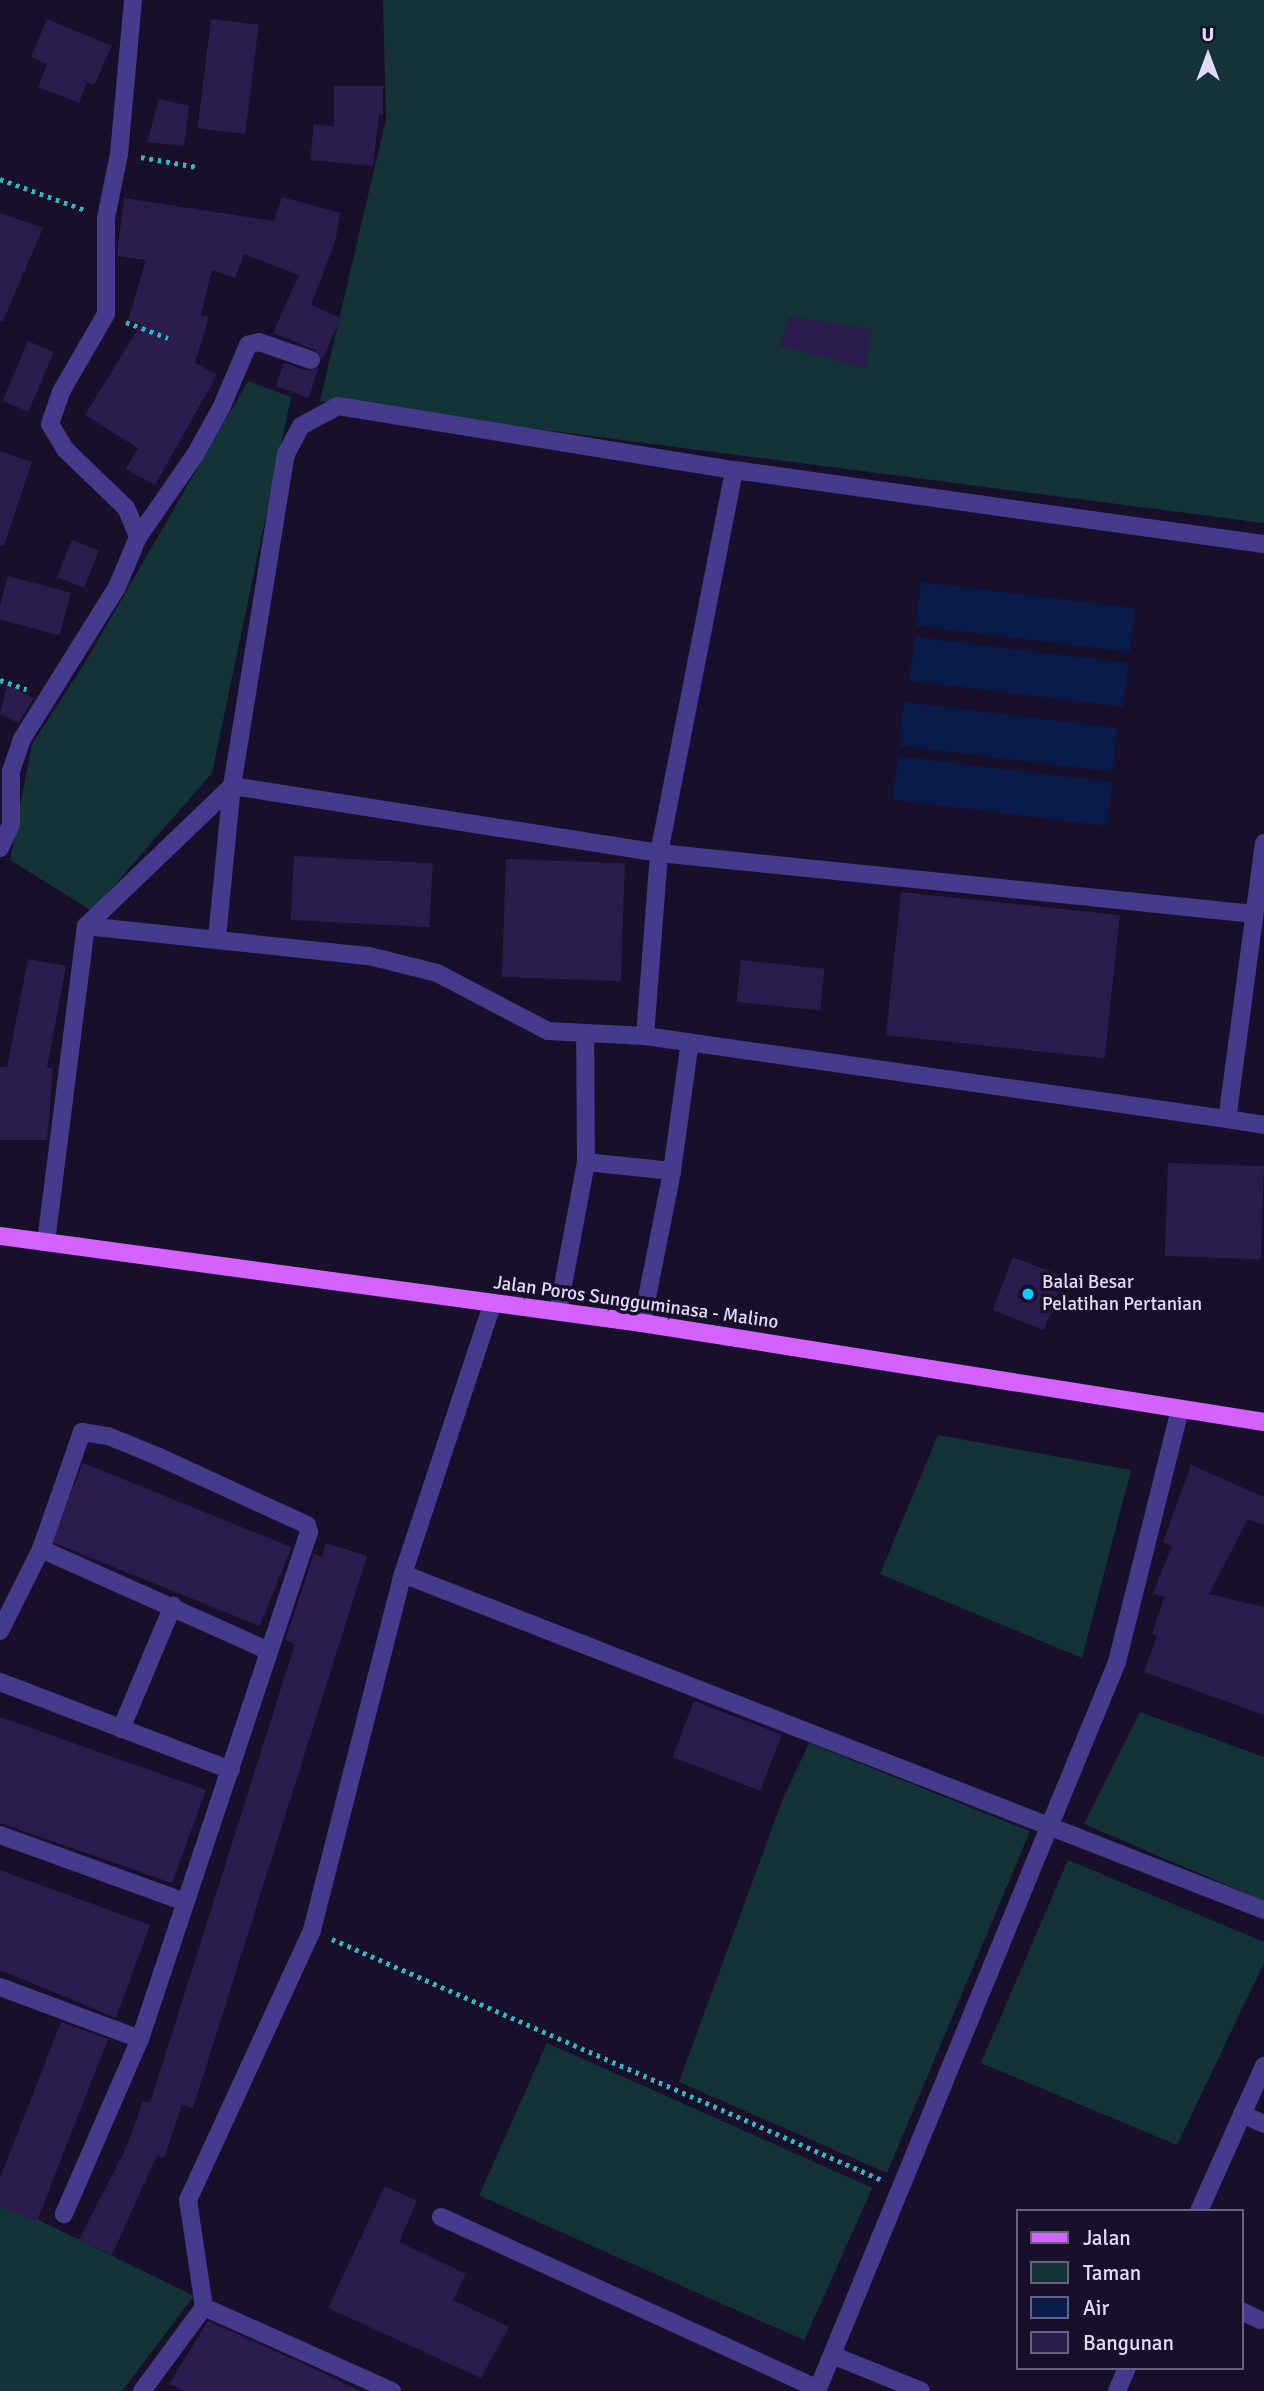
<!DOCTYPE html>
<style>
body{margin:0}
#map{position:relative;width:1264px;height:2391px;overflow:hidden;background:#18102b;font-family:Signika,sans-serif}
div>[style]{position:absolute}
.green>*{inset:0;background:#133336;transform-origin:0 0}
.water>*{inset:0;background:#091b4b;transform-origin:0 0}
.building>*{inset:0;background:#2a1c4d;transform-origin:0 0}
.path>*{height:4.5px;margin-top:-2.25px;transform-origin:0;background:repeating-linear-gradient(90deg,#2dbbc0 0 3.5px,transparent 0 8.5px)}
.minor>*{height:18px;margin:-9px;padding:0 9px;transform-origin:9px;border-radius:9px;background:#453a8b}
.major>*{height:18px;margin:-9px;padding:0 9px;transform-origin:9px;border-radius:9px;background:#d362ff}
.dots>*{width:19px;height:19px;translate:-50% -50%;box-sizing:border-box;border:4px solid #18102b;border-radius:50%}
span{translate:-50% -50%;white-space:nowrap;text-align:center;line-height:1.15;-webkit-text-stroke:7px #18102b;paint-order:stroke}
.poi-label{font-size:19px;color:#e2dbff}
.left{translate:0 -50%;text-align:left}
.street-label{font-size:19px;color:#e2dbff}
.legend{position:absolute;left:1016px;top:2209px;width:228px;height:161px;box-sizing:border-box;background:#18102b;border:2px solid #696180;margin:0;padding:9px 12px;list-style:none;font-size:21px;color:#e2dbff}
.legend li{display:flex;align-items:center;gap:14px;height:35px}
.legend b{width:35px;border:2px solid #696180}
.north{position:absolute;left:1173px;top:21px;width:70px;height:70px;-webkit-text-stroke:5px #18102b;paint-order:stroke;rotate:0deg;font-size:19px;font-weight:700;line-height:28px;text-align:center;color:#e2dbff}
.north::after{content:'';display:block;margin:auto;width:24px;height:32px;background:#e2dbff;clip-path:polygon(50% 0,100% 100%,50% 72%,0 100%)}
</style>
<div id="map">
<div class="green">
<div style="clip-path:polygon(383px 0,1264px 0,1264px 523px,320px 401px,386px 119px)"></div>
<div style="clip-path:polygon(248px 381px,291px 397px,212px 773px,92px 911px,10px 860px,32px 744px,83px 666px)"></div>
<div style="clip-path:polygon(938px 1435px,1131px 1470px,1082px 1658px,880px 1574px)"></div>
<div style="clip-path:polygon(1140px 1712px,1264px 1757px,1264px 1901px,1084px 1824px)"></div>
<div style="clip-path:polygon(809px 1743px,1030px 1831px,887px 2173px,679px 2082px,782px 1801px)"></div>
<div style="clip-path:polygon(1068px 1860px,1264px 1942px,1264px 1963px,1177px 2145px,981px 2063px)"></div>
<div style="left:547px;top:2043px;width:356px;height:167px;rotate:24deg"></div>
<div style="clip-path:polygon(0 2201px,194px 2296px,122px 2391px,0 2391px)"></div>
</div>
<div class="water">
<div style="left:921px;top:582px;width:216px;height:44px;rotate:7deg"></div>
<div style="left:915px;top:637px;width:215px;height:44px;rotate:7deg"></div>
<div style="left:904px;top:702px;width:215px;height:44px;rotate:7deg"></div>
<div style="left:898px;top:756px;width:216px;height:44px;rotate:7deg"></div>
</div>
<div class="building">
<div style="clip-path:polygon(47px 19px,112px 46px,94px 85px,87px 82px,79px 103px,38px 87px,47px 64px,31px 57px)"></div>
<div style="left:211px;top:19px;width:48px;height:110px;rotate:7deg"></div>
<div style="clip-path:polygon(334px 86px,383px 86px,383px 115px,379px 115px,373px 166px,310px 160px,314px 124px,334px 127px)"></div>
<div style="clip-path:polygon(159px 99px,189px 106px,184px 146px,147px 142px)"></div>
<div style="clip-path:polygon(282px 197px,340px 213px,336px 239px,311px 305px,341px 318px,322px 360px,315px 350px,273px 333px,299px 275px,244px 254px,235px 278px,212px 270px,201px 315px,209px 317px,195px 363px,217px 375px,155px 485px,126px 469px,138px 448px,85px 415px,141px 324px,128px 320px,146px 260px,117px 256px,124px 198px,274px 221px)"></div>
<div style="clip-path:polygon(0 213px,43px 228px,3px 321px,0 321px)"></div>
<div style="clip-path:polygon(789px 317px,872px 329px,865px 368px,780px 346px)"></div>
<div style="left:28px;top:341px;width:28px;height:65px;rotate:23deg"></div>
<div style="clip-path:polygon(284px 363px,308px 371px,318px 368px,309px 398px,276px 386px)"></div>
<div style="clip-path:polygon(0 451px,32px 462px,4px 546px,0 545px)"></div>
<div style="left:72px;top:540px;width:29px;height:40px;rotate:22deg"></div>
<div style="left:8px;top:576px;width:65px;height:44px;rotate:15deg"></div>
<div style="clip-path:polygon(7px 685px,34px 698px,18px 723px,0 714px)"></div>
<div style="left:294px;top:856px;width:139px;height:64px;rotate:3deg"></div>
<div style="left:506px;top:859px;width:119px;height:118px;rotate:2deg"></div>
<div style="left:901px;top:892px;width:220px;height:144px;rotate:6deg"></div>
<div style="clip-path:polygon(28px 959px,66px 966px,47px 1068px,53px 1068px,47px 1140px,0 1140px,0 1067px,7px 1067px)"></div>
<div style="left:741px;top:960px;width:84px;height:42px;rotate:6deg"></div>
<div style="left:1168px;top:1163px;width:96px;height:93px;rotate:2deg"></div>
<div style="left:1013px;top:1257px;width:55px;height:57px;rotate:21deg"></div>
<div style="left:83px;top:1463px;width:225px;height:85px;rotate:22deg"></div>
<div style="clip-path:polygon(1191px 1465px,1264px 1497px,1264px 1525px,1248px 1519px,1209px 1594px,1264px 1607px,1264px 1715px,1144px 1672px,1157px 1636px,1152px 1634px,1164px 1597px,1153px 1593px,1172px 1546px,1163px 1542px)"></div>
<div style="clip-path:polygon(326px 1543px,367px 1556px,193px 2108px,182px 2105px,164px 2158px,157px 2155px,112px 2255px,79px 2240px,127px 2146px,143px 2101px,150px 2103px,295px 1644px,285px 1640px,314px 1554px,322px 1557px)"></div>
<div style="left:694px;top:1701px;width:94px;height:60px;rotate:21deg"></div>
<div style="clip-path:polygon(0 1717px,206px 1790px,172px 1883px,0 1823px)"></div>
<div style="clip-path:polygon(0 1870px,150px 1925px,116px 2018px,0 1970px)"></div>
<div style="clip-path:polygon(61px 2022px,108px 2039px,37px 2221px,0 2207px,0 2178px)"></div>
<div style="clip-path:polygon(385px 2186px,417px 2201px,399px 2242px,466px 2274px,453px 2300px,509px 2327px,481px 2378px,328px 2308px)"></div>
<div style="clip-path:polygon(208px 2321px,313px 2368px,360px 2391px,184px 2391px,169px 2384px)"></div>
</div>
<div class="path">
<div style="left:141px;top:157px;width:57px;rotate:10.1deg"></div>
<div style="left:0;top:179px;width:90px;rotate:20deg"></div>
<div style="left:126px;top:322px;width:45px;rotate:20.9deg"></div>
<div style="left:0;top:680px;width:28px;rotate:19deg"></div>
<div style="left:332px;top:1939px;width:600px;rotate:23.66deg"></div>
</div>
<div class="minor">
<div style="left:138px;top:537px;width:100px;rotate:-55.2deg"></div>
<div style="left:195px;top:455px;width:54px;rotate:-61deg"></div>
<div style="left:221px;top:408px;width:69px;rotate:-66.8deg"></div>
<div style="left:248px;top:345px;width:11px;rotate:-15deg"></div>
<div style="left:259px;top:342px;width:55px;rotate:19.1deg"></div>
<div style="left:232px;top:786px;width:432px;rotate:8.9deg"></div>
<div style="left:659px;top:853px;width:598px;rotate:5.85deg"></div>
<div style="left:1264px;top:843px;width:278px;rotate:97.6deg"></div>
<div style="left:1227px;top:1119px;width:37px;rotate:9deg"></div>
<div style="left:0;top:848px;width:26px;rotate:-65deg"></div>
<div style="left:11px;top:824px;width:53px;rotate:-90deg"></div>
<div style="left:11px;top:771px;width:34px;rotate:-71deg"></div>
<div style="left:22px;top:739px;width:179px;rotate:-58deg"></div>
<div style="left:117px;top:587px;width:54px;rotate:-67.2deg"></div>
<div style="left:138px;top:537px;width:31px;rotate:-112deg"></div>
<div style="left:126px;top:508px;width:85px;rotate:-136deg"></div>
<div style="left:65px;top:449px;width:29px;rotate:-121deg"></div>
<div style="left:50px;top:424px;width:36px;rotate:-71deg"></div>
<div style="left:62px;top:390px;width:88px;rotate:-59.9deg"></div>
<div style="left:106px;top:314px;width:96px;rotate:-90deg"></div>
<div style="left:106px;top:218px;width:65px;rotate:-78.5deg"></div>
<div style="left:119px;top:154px;width:155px;rotate:-84.8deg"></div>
<div style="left:86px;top:926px;width:285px;rotate:6.1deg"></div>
<div style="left:369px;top:956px;width:70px;rotate:14deg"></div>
<div style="left:437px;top:973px;width:125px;rotate:27.6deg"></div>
<div style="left:548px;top:1031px;width:97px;rotate:3deg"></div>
<div style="left:645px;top:1036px;width:588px;rotate:8.12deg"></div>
<div style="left:217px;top:938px;width:153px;rotate:-84.4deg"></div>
<div style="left:232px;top:786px;width:336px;rotate:-80.8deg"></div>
<div style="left:286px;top:454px;width:32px;rotate:-62deg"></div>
<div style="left:301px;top:426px;width:42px;rotate:-28.4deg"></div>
<div style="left:338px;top:406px;width:401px;rotate:9.2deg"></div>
<div style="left:734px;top:470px;width:535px;rotate:7.95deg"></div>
<div style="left:645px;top:1036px;width:184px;rotate:-85.6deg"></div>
<div style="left:659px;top:853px;width:390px;rotate:-78.9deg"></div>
<div style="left:586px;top:1162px;width:86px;rotate:6deg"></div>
<div style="left:46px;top:1242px;width:319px;rotate:-82.8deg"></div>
<div style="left:86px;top:926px;width:202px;rotate:-43.8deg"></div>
<div style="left:558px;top:1312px;width:153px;rotate:-79.4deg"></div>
<div style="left:586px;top:1162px;width:129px;rotate:-90.4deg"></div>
<div style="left:642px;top:1323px;width:155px;rotate:-78.8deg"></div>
<div style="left:672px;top:1171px;width:130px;rotate:-82.1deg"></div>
<div style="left:41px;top:1549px;width:248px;rotate:24.1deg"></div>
<div style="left:403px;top:1574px;width:924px;rotate:21.32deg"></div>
<div style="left:0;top:1631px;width:92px;rotate:-63.4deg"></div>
<div style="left:41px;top:1549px;width:124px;rotate:-70.7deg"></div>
<div style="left:82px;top:1432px;width:26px;rotate:9deg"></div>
<div style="left:108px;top:1436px;width:53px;rotate:22.2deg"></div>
<div style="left:157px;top:1456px;width:165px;rotate:24.7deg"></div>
<div style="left:307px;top:1525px;width:7px;rotate:74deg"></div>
<div style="left:309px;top:1532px;width:534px;rotate:108.43deg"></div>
<div style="left:140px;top:2039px;width:191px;rotate:113.5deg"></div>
<div style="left:0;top:1682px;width:247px;rotate:20.9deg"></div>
<div style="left:121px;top:1729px;width:134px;rotate:-67.2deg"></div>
<div style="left:0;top:1835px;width:197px;rotate:19.9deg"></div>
<div style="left:0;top:1987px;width:149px;rotate:20.4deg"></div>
<div style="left:1242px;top:2114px;width:24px;rotate:24deg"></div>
<div style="left:1199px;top:2211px;width:159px;rotate:-65.9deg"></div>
<div style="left:441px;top:2217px;width:414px;rotate:24.5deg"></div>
<div style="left:204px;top:2307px;width:206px;rotate:24.1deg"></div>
<div style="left:1241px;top:2311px;width:21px;rotate:25deg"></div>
<div style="left:832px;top:2355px;width:96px;rotate:22deg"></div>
<div style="left:142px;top:2391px;width:104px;rotate:-53.6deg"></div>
<div style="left:204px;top:2307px;width:108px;rotate:-98.5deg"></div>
<div style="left:188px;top:2200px;width:297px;rotate:-65.3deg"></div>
<div style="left:312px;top:1930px;width:367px;rotate:-75.7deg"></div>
<div style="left:403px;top:1574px;width:283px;rotate:-71.7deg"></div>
<div style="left:817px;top:2391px;width:788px;rotate:-67.63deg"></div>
<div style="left:1117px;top:1662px;width:261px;rotate:-76deg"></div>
<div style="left:1117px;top:2391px;width:25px;rotate:-67deg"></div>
</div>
<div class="major">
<div style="left:0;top:1236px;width:648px;rotate:7.72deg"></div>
<div style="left:642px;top:1323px;width:630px;rotate:9.04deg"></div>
</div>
<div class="dots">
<div style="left:1028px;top:1294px;background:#07cfff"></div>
</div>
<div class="poi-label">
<span class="left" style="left:1042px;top:1294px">Balai Besar<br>Pelatihan Pertanian</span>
</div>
<div class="street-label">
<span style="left:636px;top:1303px;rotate:8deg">Jalan Poros Sungguminasa - Malino</span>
</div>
<ul class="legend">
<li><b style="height:9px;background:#d362ff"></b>Jalan</li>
<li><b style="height:19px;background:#133336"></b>Taman</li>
<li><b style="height:19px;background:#091b4b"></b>Air</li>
<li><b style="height:19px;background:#2a1c4d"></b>Bangunan</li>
</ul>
<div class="north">U</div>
</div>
